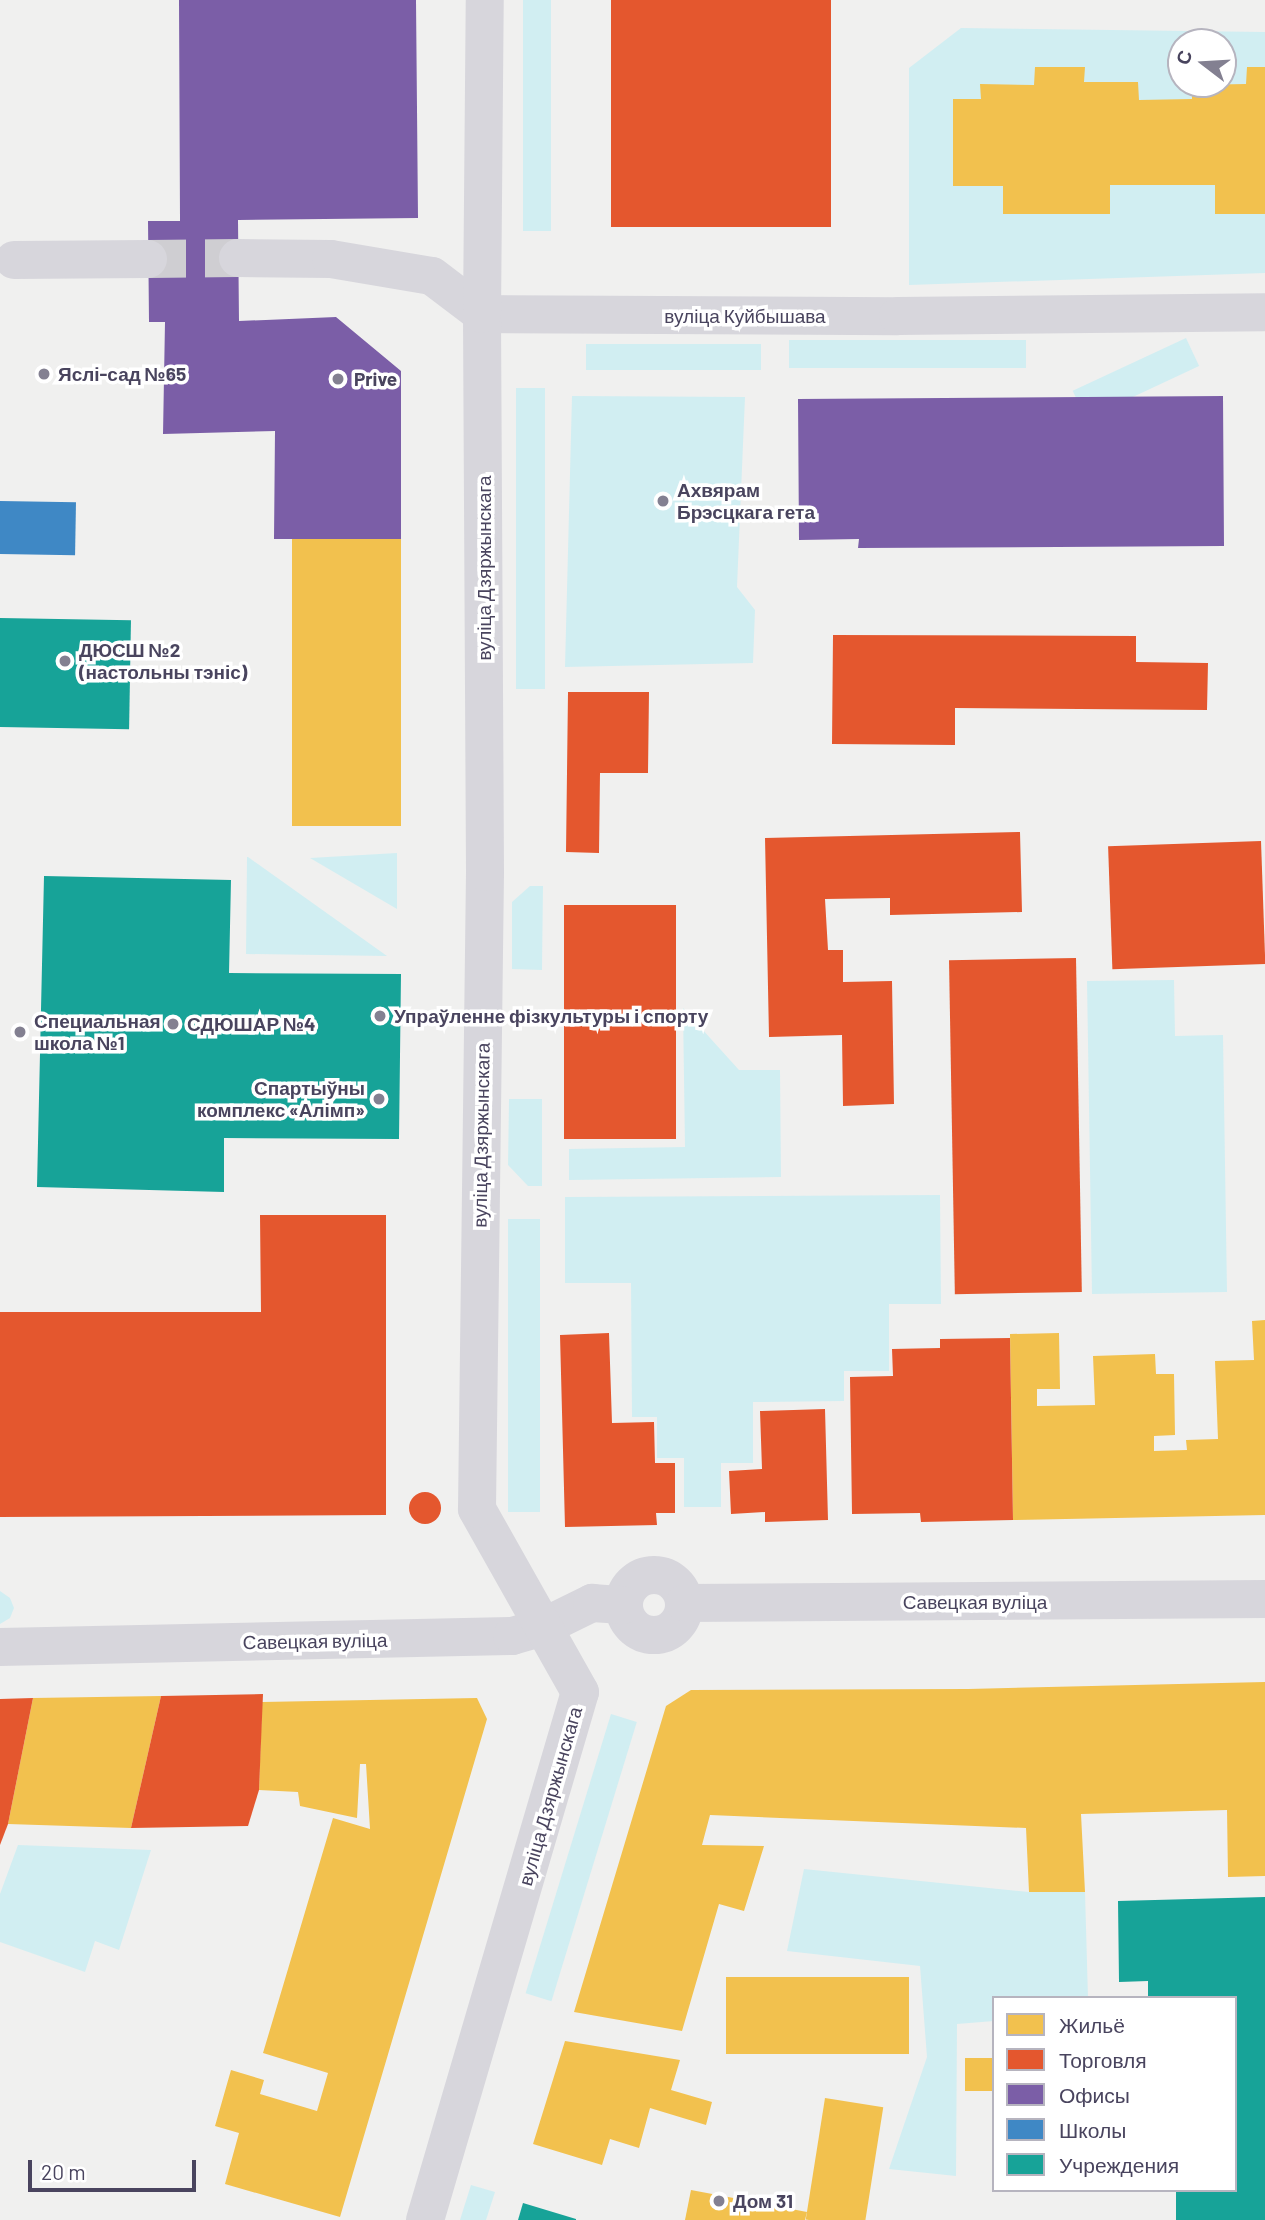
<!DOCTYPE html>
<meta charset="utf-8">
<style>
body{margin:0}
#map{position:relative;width:1265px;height:2220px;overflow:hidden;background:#f0f0ef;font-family:Barlow,sans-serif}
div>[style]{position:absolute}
.green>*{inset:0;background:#d1eef2;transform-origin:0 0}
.homes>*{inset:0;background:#f2c14e;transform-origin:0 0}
.shops>*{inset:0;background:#e4572e;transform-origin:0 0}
.round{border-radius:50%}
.offices>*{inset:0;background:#7b5ea7}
.schools>*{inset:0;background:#3f88c5;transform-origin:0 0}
.public>*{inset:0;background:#17a398;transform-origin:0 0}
.street-tunnel>*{height:38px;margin-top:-19px;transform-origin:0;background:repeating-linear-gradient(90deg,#cfced2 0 38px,transparent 0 57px)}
.street>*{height:38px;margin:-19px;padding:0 19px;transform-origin:19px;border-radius:19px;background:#d7d6dc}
.street>.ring{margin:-19px;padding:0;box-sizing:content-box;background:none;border:38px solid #d7d6dc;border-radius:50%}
.dots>*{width:19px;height:19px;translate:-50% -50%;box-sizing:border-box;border:4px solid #fff;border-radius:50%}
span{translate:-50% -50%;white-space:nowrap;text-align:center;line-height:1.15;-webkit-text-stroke:7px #fff;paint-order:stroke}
.street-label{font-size:19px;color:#49445e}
.poi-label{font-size:19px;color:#49445e;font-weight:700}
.left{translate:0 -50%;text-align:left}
.right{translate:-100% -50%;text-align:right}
.legend{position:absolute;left:992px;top:1996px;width:245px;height:196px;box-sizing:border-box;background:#fff;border:2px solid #b6b4bf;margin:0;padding:9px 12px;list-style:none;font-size:21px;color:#49445e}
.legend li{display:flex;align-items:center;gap:14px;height:35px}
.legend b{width:35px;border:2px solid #b6b4bf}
.north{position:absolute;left:1167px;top:28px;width:70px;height:70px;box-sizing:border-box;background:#fff;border:2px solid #b6b4bf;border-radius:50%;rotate:287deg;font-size:19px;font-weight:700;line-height:28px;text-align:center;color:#49445e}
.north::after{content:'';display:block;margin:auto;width:24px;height:32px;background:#838091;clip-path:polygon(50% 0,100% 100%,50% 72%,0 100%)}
.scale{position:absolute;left:28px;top:2160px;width:168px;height:32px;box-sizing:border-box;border:4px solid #49445e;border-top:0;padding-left:9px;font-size:21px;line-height:24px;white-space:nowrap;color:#49445e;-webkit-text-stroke:5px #fff;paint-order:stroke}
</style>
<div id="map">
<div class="green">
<div style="left:523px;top:0;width:28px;height:231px"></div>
<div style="clip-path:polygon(evenodd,961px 28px,1265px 32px,1265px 273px,909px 285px,909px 68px,961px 28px,1181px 42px,1223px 42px,1223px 84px,1181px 84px,1181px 42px)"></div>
<div style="left:1186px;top:338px;width:31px;height:125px;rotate:65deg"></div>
<div style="left:1026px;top:340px;width:28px;height:237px;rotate:90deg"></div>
<div style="left:586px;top:344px;width:175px;height:26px"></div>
<div style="left:516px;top:388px;width:29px;height:301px"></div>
<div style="clip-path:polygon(572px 396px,745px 397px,737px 587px,755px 610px,753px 663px,565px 667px)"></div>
<div style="clip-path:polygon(397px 853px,397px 909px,310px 858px)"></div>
<div style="clip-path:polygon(247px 857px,248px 857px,387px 956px,246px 954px)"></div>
<div style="clip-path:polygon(530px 886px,543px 886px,542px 970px,512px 969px,512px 902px)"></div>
<div style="clip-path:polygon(1174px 980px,1175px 1036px,1223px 1035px,1227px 1292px,1092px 1294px,1087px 981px)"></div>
<div style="clip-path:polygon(683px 1008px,739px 1070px,780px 1070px,781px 1177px,569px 1180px,569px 1149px,685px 1147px)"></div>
<div style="clip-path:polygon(509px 1099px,542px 1099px,542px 1186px,528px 1186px,508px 1165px)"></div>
<div style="clip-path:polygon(940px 1195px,941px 1304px,889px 1304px,889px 1371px,844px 1371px,844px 1401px,753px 1402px,753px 1463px,721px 1463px,721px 1507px,684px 1507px,684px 1458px,657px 1458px,657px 1417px,632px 1417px,631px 1283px,565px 1283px,565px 1197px)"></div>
<div style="left:508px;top:1219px;width:32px;height:293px"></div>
<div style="clip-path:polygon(0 1591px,10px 1598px,14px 1608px,10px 1618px,0 1624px)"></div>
<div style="left:611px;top:1714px;width:27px;height:292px;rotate:17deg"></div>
<div style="clip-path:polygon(18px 1845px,151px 1850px,119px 1950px,95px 1941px,85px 1972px,0 1942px,0 1894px)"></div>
<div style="clip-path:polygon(804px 1869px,1029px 1892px,1085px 1892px,1088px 1998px,994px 1998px,994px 2021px,957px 2024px,956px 2176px,889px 2169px,927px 2057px,920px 1966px,787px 1951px)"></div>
<div style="clip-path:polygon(471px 2185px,495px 2192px,486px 2220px,460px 2220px)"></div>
</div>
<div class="homes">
<div style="clip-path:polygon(1035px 67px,1085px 67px,1084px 82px,1138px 82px,1139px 100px,1192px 99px,1192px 85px,1246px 84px,1247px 67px,1265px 67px,1265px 214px,1215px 214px,1215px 185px,1110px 185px,1110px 214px,1003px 214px,1003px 186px,953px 186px,953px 99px,981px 99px,980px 84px,1034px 85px)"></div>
<div style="left:292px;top:539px;width:109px;height:287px"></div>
<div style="clip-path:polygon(1265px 1320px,1265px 1515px,1013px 1520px,1010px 1334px,1059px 1333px,1060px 1389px,1037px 1389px,1037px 1406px,1095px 1405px,1093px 1356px,1155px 1354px,1156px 1374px,1174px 1374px,1175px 1435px,1154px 1436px,1154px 1451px,1187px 1450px,1186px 1440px,1218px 1439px,1215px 1361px,1254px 1360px,1252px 1321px)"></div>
<div style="clip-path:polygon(1265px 1682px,1265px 1876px,1228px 1877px,1227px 1810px,1081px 1814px,1085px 1892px,1029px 1892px,1026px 1828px,710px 1815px,702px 1845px,764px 1846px,744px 1911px,719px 1904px,682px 2031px,574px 2012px,666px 1706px,691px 1690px,968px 1689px)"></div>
<div style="clip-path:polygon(161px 1696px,131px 1828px,8px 1824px,33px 1698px)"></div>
<div style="clip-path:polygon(477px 1698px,487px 1719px,340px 2217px,225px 2184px,239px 2133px,215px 2126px,231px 2070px,264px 2080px,260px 2094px,317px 2111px,328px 2073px,263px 2053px,333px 1818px,370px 1829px,366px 1764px,360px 1764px,357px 1818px,300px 1806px,298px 1792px,259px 1790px,262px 1702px)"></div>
<div style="left:726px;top:1977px;width:183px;height:77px"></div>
<div style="clip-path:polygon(565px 2041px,680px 2060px,671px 2090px,712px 2102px,706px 2125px,650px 2108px,639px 2148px,610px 2139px,602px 2165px,533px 2144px)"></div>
<div style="left:994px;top:2058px;width:33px;height:29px;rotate:90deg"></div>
<div style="left:825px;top:2098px;width:59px;height:123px;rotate:9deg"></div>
<div style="clip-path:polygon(691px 2190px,807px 2212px,805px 2220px,685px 2220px)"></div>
</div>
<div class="shops">
<div style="left:611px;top:0;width:220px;height:227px"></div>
<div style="clip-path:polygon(833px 635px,1136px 636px,1136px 662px,1208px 663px,1207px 710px,955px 708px,955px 745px,832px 744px)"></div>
<div style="clip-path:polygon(568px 692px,649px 692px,648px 773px,600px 773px,599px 853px,566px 852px)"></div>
<div style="clip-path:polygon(1020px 832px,1022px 912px,890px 915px,890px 898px,825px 899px,828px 950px,843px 950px,843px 982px,892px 981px,894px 1104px,843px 1106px,842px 1035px,769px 1037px,765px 838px)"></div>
<div style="left:1261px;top:841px;width:123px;height:153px;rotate:88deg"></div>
<div style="left:676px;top:905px;width:234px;height:112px;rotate:90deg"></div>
<div style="left:1076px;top:958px;width:334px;height:127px;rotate:89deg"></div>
<div style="clip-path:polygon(260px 1215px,386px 1215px,386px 1515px,0 1517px,0 1312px,261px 1312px)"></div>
<div style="clip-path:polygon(609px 1333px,612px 1423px,654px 1422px,655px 1463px,675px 1463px,675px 1513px,656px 1513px,657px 1525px,565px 1527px,560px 1335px)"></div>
<div style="clip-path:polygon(1010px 1338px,1013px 1520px,921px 1522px,920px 1513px,852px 1514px,850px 1377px,893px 1376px,892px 1349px,940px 1348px,940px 1339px)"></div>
<div style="clip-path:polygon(825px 1409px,828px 1520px,765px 1522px,765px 1512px,731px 1514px,729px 1471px,762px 1469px,760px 1411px)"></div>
<div class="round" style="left:409px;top:1492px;width:32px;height:32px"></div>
<div style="clip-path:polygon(263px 1694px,259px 1790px,248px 1826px,131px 1828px,161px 1696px)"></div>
<div style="clip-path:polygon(33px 1698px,8px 1824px,0 1845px,0 1699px)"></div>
</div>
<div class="offices">
<div style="clip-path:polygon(179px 0,416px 0,418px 218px,238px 220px,239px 321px,336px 317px,401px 371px,401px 539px,274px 539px,275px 431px,163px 434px,165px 322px,149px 322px,148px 221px,180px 221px)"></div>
<div style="clip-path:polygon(1223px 396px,1224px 546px,858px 548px,859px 539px,799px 540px,798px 399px)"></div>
</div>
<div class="schools">
<div style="left:0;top:501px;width:76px;height:53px;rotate:1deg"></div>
</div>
<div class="public">
<div style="left:0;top:618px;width:131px;height:109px;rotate:1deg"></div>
<div style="clip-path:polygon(44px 876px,231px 880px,229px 973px,401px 974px,399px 1139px,224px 1138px,224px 1192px,37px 1187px)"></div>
<div style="clip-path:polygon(1265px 1897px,1265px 2220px,1176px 2220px,1176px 2190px,1235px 2190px,1235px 1998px,1148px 1998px,1148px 1981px,1119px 1982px,1118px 1901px)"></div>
<div style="clip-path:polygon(523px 2203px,576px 2219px,576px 2220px,518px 2220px)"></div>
</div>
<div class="street-tunnel">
<div style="left:148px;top:259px;width:90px;rotate:-0.6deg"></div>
</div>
<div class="street">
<div style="left:238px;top:258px;width:93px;rotate:0.6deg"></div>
<div style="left:331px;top:259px;width:102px;rotate:9.6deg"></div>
<div style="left:432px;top:276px;width:63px;rotate:37.2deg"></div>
<div style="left:482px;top:314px;width:416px;rotate:0.3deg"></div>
<div style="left:898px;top:316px;width:367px;rotate:-0.6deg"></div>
<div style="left:14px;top:260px;width:134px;rotate:-0.4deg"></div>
<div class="ring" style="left:624px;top:1575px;width:22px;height:22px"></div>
<div style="left:685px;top:1603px;width:580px;rotate:-0.4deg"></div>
<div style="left:0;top:1647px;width:512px;rotate:-1.23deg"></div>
<div style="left:512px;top:1636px;width:32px;rotate:-16deg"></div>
<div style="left:543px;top:1627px;width:55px;rotate:-26.1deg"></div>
<div style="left:592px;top:1603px;width:31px;rotate:4deg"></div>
<div style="left:425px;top:2220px;width:550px;rotate:-73.64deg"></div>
<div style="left:580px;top:1692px;width:210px;rotate:-119.4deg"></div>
<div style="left:477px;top:1509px;width:637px;rotate:-89.28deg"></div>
<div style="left:485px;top:872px;width:558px;rotate:-90.31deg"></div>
<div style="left:482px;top:314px;width:314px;rotate:-89.5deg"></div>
</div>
<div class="dots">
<div style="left:44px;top:374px;background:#838091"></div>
<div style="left:338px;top:379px;background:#838091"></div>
<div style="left:663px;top:501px;background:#838091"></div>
<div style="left:65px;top:661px;background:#838091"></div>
<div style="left:380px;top:1016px;background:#838091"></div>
<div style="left:173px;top:1024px;background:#838091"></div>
<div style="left:20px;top:1032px;background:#838091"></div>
<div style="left:379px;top:1099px;background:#838091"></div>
<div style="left:719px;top:2201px;background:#838091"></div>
</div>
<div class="street-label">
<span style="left:745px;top:316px">вуліца Куйбышава</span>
<span style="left:484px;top:568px;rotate:-90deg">вуліца Дзяржынскага</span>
<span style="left:481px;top:1135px;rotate:-89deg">вуліца Дзяржынскага</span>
<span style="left:975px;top:1602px">Савецкая вуліца</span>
<span style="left:315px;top:1641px;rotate:-1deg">Савецкая вуліца</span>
<span style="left:550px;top:1796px;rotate:-74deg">вуліца Дзяржынскага</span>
</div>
<div class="poi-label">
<span class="left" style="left:58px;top:374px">Яслі-сад №65</span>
<span class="left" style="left:354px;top:379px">Prive</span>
<span class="left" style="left:677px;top:501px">Ахвярам<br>Брэсцкага гета</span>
<span class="left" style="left:79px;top:661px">ДЮСШ №2<br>(настольны тэніс)</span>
<span class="left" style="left:394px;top:1016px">Упраўленне фізкультуры і спорту</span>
<span class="left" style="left:34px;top:1032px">Специальная<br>школа №1</span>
<span class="left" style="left:187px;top:1024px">СДЮШАР №4</span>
<span class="right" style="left:365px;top:1099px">Спартыўны<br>комплекс «Алімп»</span>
<span class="left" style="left:733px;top:2201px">Дом 31</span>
</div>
<ul class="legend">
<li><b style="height:19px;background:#f2c14e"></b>Жильё</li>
<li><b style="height:19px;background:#e4572e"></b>Торговля</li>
<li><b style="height:19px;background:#7b5ea7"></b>Офисы</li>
<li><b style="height:19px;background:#3f88c5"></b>Школы</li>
<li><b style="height:19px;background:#17a398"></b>Учреждения</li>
</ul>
<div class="north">С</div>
<div class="scale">20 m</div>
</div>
